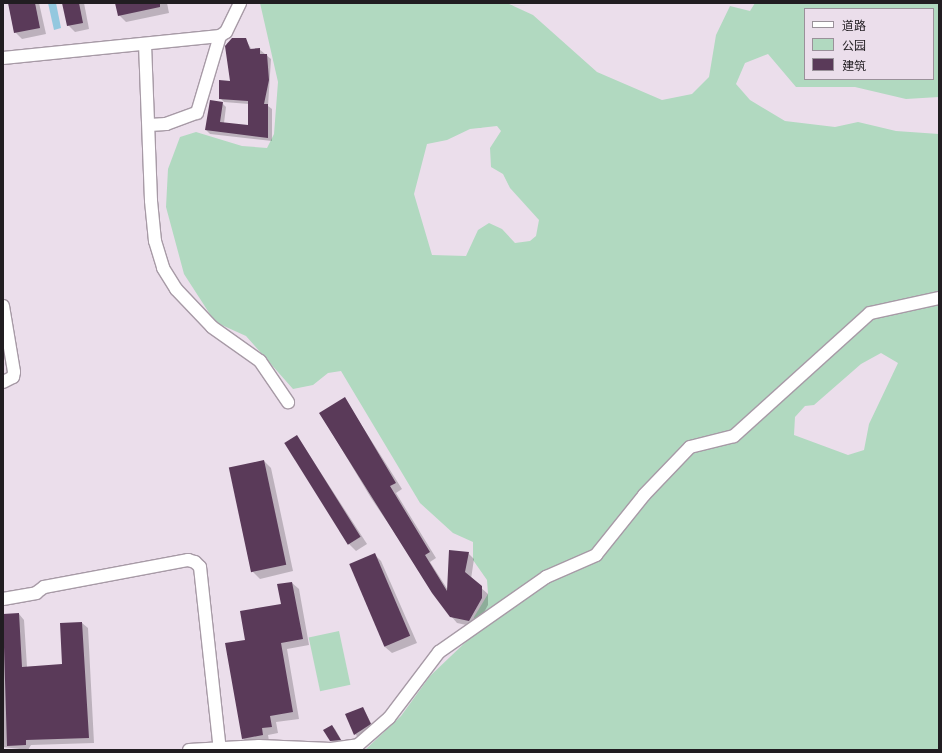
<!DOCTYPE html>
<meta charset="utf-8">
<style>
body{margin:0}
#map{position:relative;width:942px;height:753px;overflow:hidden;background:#ebdeeb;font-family:"Asap Condensed","Noto Sans SC",sans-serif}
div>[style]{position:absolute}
.green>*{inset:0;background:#b1d9c0;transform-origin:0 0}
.water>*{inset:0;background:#93c8df}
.shadow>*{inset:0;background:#0003}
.building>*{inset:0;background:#5a3a59;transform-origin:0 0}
.roads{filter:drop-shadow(1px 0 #a79aa6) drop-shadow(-1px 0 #a79aa6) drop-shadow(0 1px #a79aa6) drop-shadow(0 -1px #a79aa6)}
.minor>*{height:12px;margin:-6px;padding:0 6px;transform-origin:6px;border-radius:6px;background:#fff}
span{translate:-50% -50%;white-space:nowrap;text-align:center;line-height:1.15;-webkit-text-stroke:4px #ebdeeb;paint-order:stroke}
.frame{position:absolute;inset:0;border:4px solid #211d21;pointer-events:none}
.legend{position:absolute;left:804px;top:8px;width:130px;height:72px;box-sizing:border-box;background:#ebdeeb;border:1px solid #9a919a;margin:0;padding:5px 7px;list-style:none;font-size:12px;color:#211d21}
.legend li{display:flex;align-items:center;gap:8px;height:20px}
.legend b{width:20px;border:1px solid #9a919a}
</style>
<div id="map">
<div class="green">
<div style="clip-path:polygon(evenodd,260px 3px,507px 3px,533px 15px,597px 72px,662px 100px,692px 94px,709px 77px,716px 35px,730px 6px,750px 11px,755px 3px,939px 3px,939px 97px,906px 99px,855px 87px,796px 87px,768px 54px,745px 63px,736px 84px,750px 100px,785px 121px,835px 127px,858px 122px,896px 131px,939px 134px,939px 750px,365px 750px,401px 716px,430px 676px,472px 636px,474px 617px,488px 594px,487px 580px,473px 560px,473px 542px,453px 533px,420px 503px,341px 371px,328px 373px,313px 385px,293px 389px,246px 336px,215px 322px,184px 274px,166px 207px,168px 169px,180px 137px,196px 132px,242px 146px,267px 148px,274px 134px,278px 82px,260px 3px,805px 9px,933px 9px,933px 79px,805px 79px,805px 9px,260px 3px,497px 126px,501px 131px,490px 148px,491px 167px,503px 174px,510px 188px,539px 220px,536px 236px,530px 241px,515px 243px,502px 229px,489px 223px,478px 230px,466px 256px,432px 255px,414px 194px,427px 144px,447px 140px,470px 129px,497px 126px,260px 3px,881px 353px,898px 363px,869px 424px,864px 450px,848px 455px,794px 435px,795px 417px,805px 406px,814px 405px,861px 364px,881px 353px)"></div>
<div style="left:339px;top:631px;width:55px;height:31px;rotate:78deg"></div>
</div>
<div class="water">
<div style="clip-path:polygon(48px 3px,56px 3px,61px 28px,54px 30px)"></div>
</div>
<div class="shadow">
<div style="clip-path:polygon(9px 3px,39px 3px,46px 34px,22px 39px,15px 32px)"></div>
<div style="clip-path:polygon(63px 3px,84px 3px,89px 29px,75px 32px,68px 25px)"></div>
<div style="clip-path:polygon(116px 3px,167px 3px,169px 13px,126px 22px,119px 15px)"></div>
<div style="clip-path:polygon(245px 39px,252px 50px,259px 49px,271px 59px,268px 106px,272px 109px,272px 141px,210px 134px,206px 130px,222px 103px,226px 107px,224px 123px,249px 126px,249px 104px,224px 102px,220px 98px,231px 82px,227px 43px)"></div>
<div style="clip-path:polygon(345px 399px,402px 489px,396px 493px,436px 558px,430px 562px,448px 590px,468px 553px,474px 559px,471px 579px,488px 594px,488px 605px,476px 627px,457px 623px,451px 616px,371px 498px,320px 413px)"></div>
<div style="clip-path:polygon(297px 436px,367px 544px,356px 551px,349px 544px)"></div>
<div style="clip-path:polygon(264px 461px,271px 468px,293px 571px,260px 579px,253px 572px)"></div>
<div style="clip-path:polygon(374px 554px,381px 561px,417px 643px,392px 653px,385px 647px)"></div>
<div style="clip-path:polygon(292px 583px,299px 589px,309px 645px,287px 649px,299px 719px,276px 722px,278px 733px,268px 735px,269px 741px,249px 745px,243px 738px,246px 641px,282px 604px)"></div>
<div style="clip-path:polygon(19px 614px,24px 620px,27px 667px,63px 665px,61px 624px,82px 623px,88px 628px,94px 743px,31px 745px,28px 750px,3px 747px,3px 615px)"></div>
<div style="clip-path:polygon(363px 708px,373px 727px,358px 737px,355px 734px)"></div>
<div style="clip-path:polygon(332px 726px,335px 729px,343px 743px,331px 741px)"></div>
</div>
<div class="building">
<div style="clip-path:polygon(8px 3px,35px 3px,40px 28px,14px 33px)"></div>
<div style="clip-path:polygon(62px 3px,79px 3px,83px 23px,67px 26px)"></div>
<div style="clip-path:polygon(115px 3px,160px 3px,160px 7px,118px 16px)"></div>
<div style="clip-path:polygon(232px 38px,246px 38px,250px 49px,260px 48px,260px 54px,267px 54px,269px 80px,264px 104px,268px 104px,268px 138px,205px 130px,210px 100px,223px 102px,220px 122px,248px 125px,248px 101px,219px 99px,219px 80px,230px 81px,225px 46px)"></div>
<div style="clip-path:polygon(345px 397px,396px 483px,390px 486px,430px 552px,425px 555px,447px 591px,449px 550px,469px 552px,465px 572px,482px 586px,482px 598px,469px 621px,450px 617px,432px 593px,319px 413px)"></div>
<div style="left:297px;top:435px;width:120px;height:15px;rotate:58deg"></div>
<div style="left:264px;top:460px;width:107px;height:36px;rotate:78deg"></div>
<div style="left:375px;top:553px;width:90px;height:28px;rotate:67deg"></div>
<div style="clip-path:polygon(292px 582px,303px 639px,281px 643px,293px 712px,270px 716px,272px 727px,262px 728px,263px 735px,242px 739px,225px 643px,245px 640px,240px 611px,281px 604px,277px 584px)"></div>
<div style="clip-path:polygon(19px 613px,22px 667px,62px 664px,60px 623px,82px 622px,89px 738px,26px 740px,26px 745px,7px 746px,3px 614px)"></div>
<div style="clip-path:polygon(363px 707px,371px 724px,354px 735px,345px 714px)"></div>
<div style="clip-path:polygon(332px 725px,341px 740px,330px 741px,323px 730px)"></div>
</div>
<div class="roads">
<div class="minor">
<div style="left:145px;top:44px;width:157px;rotate:87.8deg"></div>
<div style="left:151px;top:201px;width:40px;rotate:84.3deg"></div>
<div style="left:155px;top:241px;width:28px;rotate:73deg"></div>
<div style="left:163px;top:268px;width:25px;rotate:58deg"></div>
<div style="left:176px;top:289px;width:52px;rotate:46.5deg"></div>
<div style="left:212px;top:327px;width:59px;rotate:35.3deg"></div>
<div style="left:260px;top:361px;width:50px;rotate:55.7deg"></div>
<div style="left:3px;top:58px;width:218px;rotate:-5.8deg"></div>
<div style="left:220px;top:36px;width:7px;rotate:-34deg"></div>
<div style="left:226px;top:32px;width:32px;rotate:-64deg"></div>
<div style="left:149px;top:125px;width:17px;rotate:-3deg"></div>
<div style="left:166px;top:124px;width:33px;rotate:-20deg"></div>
<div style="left:197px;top:113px;width:80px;rotate:-73.4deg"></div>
<div style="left:3px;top:306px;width:67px;rotate:80.5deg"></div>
<div style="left:14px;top:372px;width:5px;rotate:101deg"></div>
<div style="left:13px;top:377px;width:11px;rotate:153deg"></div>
<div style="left:3px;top:599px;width:34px;rotate:-10deg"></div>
<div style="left:36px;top:593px;width:10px;rotate:-37deg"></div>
<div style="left:44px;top:587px;width:147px;rotate:-10.6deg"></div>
<div style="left:188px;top:560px;width:7px;rotate:16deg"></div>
<div style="left:195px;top:562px;width:7px;rotate:45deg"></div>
<div style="left:200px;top:567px;width:184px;rotate:83.8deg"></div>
<div style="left:189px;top:750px;width:70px;rotate:-3.3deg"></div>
<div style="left:259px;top:746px;width:72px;rotate:2.4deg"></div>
<div style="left:331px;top:749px;width:27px;rotate:-8deg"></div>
<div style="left:358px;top:745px;width:41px;rotate:-41.1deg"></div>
<div style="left:389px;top:718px;width:83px;rotate:-52.9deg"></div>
<div style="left:439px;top:652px;width:131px;rotate:-35deg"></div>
<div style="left:546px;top:577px;width:55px;rotate:-23.7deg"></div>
<div style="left:596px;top:555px;width:77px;rotate:-51.3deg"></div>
<div style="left:644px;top:495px;width:66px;rotate:-46.2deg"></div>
<div style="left:690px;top:447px;width:45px;rotate:-14deg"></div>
<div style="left:734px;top:436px;width:183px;rotate:-42.1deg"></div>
<div style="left:870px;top:313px;width:71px;rotate:-12.3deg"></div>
</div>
</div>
<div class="frame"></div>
<ul class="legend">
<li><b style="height:5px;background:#fff"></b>道路</li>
<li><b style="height:11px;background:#b1d9c0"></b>公园</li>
<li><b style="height:11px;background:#5a3a59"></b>建筑</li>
</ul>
</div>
